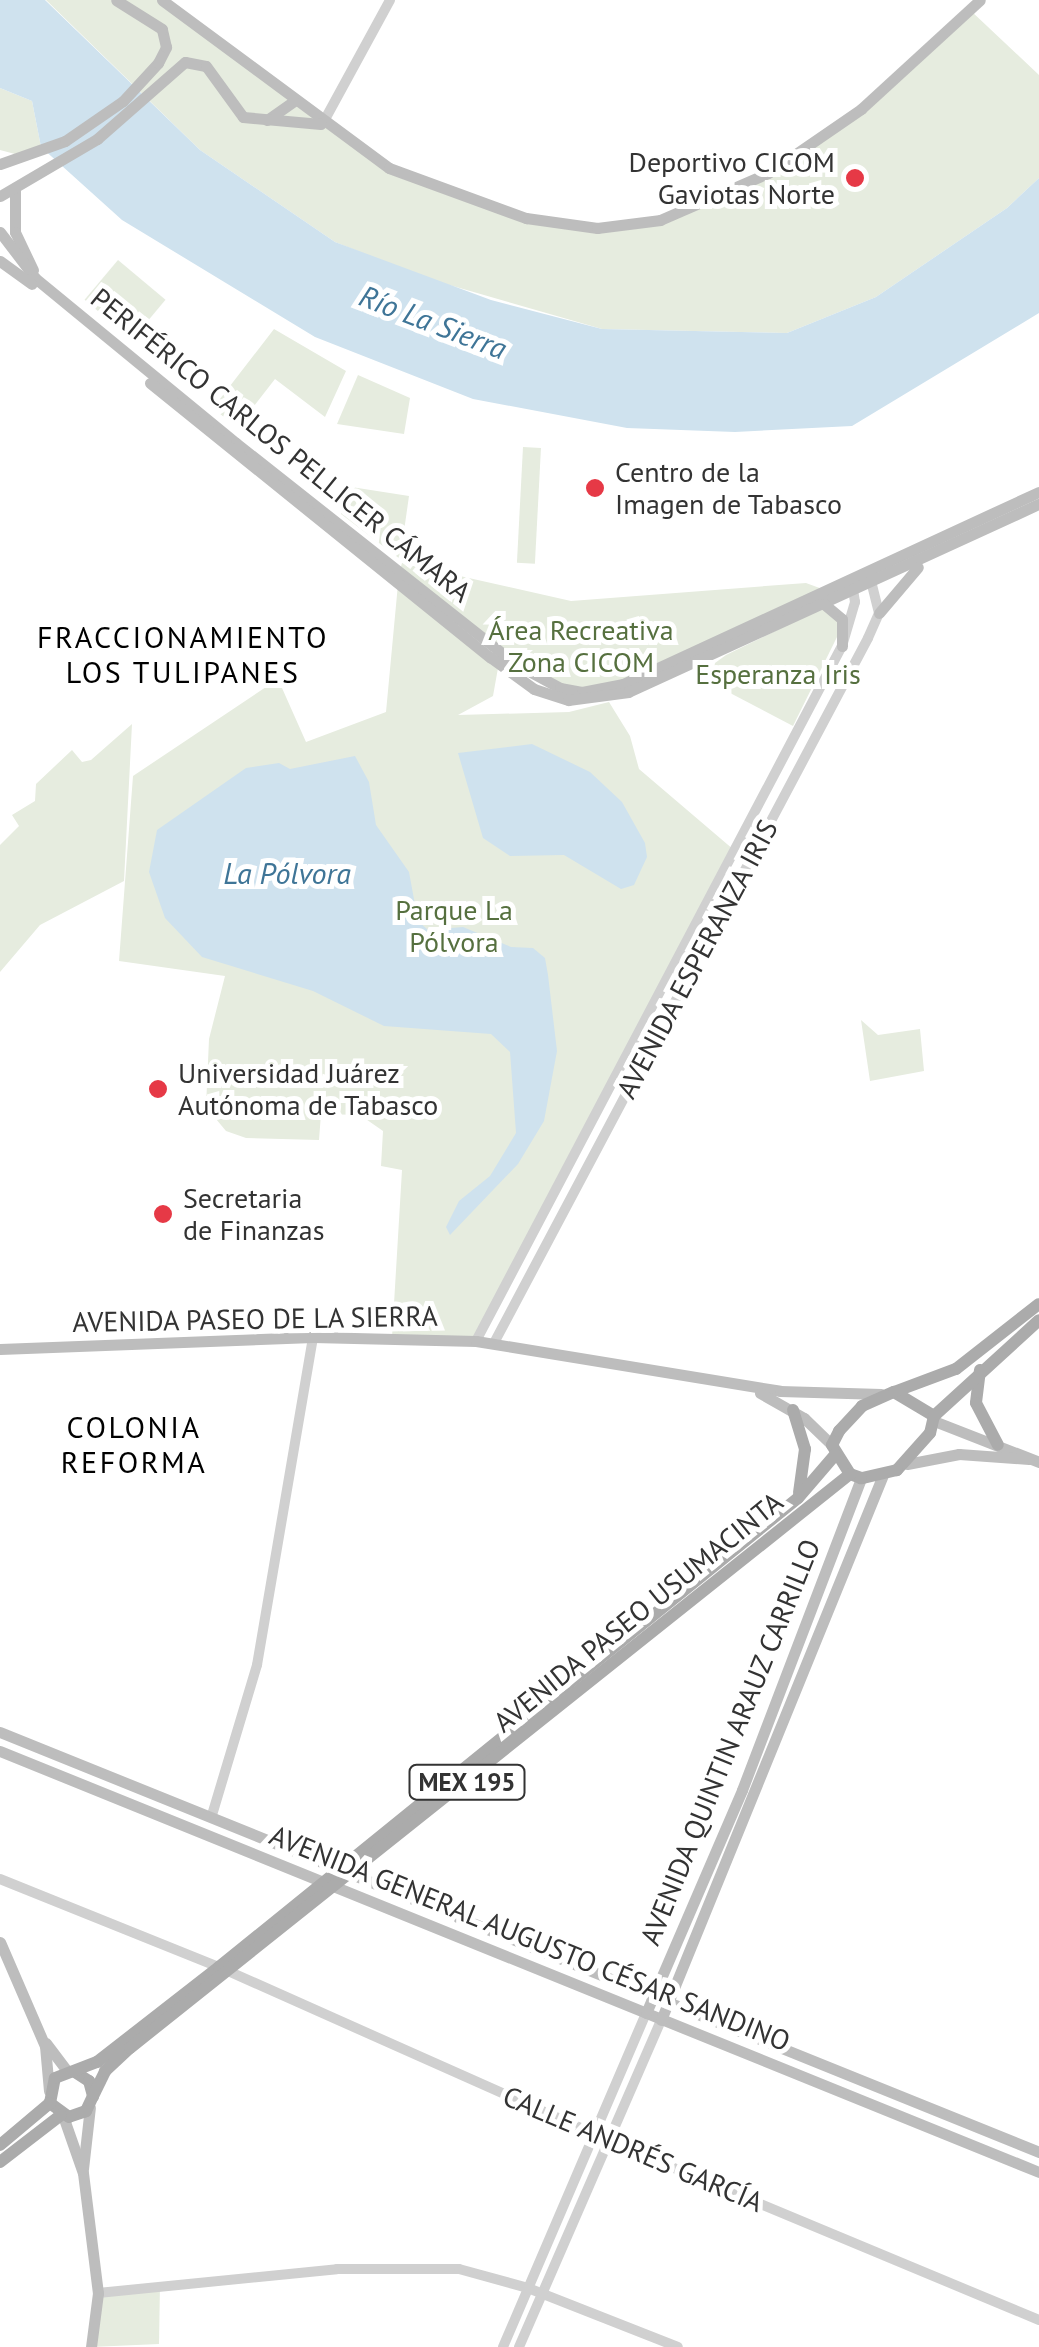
<!DOCTYPE html>
<meta charset="utf-8">
<style>
body{margin:0}
#map{position:relative;width:1039px;height:2347px;overflow:hidden;background:#fff;font-family:"PT Sans",sans-serif}
div>[style]{position:absolute}
.green>*{inset:0;background:#e6ecdf;transform-origin:0 0}
.water>*{inset:0;background:#cfe2ee}
.tertiary>*{height:10px;margin:-5px;padding:0 5px;transform-origin:5px;border-radius:5px;background:#d0d0d0}
.secondary>*{height:11px;margin:-5.5px;padding:0 5.5px;transform-origin:5.5px;border-radius:5.5px;background:#bdbdbd}
.primary>*{height:12px;margin:-6px;padding:0 6px;transform-origin:6px;border-radius:6px;background:#ababab}
.dots>*{width:28px;height:28px;translate:-50% -50%;box-sizing:border-box;border:5px solid #fff;border-radius:50%}
span{translate:-50% -50%;white-space:nowrap;text-align:center;line-height:1.15;-webkit-text-stroke:10px #fff;paint-order:stroke}
.shield-label span{padding:2px 8px;background:#fff;border:2px solid;border-radius:8px;-webkit-text-stroke-width:0}
.shield-label{font-size:25px;color:#333;font-weight:700}
.poi-label{font-size:28px;color:#333}
.right{translate:-100% -50%;text-align:right}
.left{translate:0 -50%;text-align:left}
.street-label{font-size:28px;color:#333}
.park-label{font-size:28px;color:#56703f}
.water-label{font-size:30px;color:#3f7597;font-style:italic}
.neighbourhood-label{font-size:30px;color:#000;letter-spacing:2.5px}
</style>
<div id="map">
<div class="green">
<div style="clip-path:polygon(46px 0,163px 0,389px 168px,494px 209px,597px 228px,660px 220px,811px 147px,970px 10px,1039px 75px,1039px 178px,1007px 208px,876px 297px,787px 333px,602px 329px,425px 278px,335px 242px,200px 150px)"></div>
<div style="clip-path:polygon(0 88px,32px 101px,41px 147px,15px 154px,0 150px)"></div>
<div style="left:118px;top:260px;width:62px;height:52px;rotate:40deg"></div>
<div style="clip-path:polygon(274px 329px,346px 371px,325px 417px,275px 379px,237px 428px,213px 408px)"></div>
<div style="clip-path:polygon(358px 375px,410px 398px,404px 434px,337px 424px)"></div>
<div style="left:523px;top:447px;width:18px;height:116px;rotate:3deg"></div>
<div style="clip-path:polygon(345px 486px,409px 496px,400px 559px,341px 514px)"></div>
<div style="clip-path:polygon(402px 563px,571px 601px,806px 583px,825px 590px,603px 689px,552px 686px,400px 570px)"></div>
<div style="clip-path:polygon(398px 584px,498px 668px,493px 696px,458px 715px,569px 712px,609px 702px,630px 736px,639px 769px,734px 850px,476px 1341px,392px 1337px,402px 1170px,381px 1166px,383px 1131px,360px 1115px,321px 1114px,319px 1140px,246px 1138px,226px 1131px,206px 1107px,209px 1039px,225px 976px,119px 961px,133px 776px,278px 679px,306px 742px,386px 712px)"></div>
<div style="clip-path:polygon(822px 608px,837px 620px,837px 637px,793px 726px,711px 683px,715px 663px,726px 655px)"></div>
<div style="clip-path:polygon(132px 724px,124px 881px,40px 925px,0 972px,0 845px,19px 826px,12px 815px,35px 801px,36px 784px,72px 750px,82px 762px,91px 760px)"></div>
<div style="clip-path:polygon(861px 1020px,878px 1035px,920px 1029px,924px 1071px,870px 1081px)"></div>
<div style="clip-path:polygon(160px 2283px,159px 2344px,91px 2347px,98px 2293px)"></div>
</div>
<div class="water">
<div style="clip-path:polygon(0 0,45px 0,200px 150px,335px 242px,491px 300px,602px 329px,787px 333px,876px 297px,1007px 208px,1039px 178px,1039px 313px,852px 426px,735px 432px,627px 428px,473px 399px,315px 337px,122px 220px,41px 147px,32px 101px,0 88px)"></div>
<div style="clip-path:polygon(532px 744px,590px 772px,622px 802px,645px 843px,647px 857px,634px 885px,621px 889px,564px 855px,510px 856px,483px 838px,458px 753px)"></div>
<div style="clip-path:polygon(355px 756px,369px 782px,376px 825px,409px 872px,418px 921px,428px 930px,463px 927px,511px 947px,533px 948px,545px 958px,548px 975px,557px 1051px,544px 1121px,518px 1164px,450px 1235px,446px 1227px,459px 1201px,490px 1176px,516px 1133px,510px 1052px,491px 1034px,384px 1026px,313px 991px,202px 957px,165px 918px,149px 872px,157px 830px,246px 768px,279px 763px,290px 769px)"></div>
</div>
<div class="tertiary">
<div style="left:323px;top:123px;width:140px;rotate:-61.4deg"></div>
<div style="left:476px;top:1341px;width:785px;rotate:-62.23deg"></div>
<div style="left:842px;top:646px;width:46px;rotate:-73.5deg"></div>
<div style="left:855px;top:602px;width:18px;rotate:-99deg"></div>
<div style="left:494px;top:1343px;width:798px;rotate:-62.05deg"></div>
<div style="left:868px;top:638px;width:27px;rotate:-66deg"></div>
<div style="left:879px;top:613px;width:38px;rotate:-104deg"></div>
<div style="left:212px;top:1815px;width:157px;rotate:-73.3deg"></div>
<div style="left:257px;top:1665px;width:333px;rotate:-80.3deg"></div>
<div style="left:0;top:1879px;width:236px;rotate:21.9deg"></div>
<div style="left:219px;top:1967px;width:427px;rotate:24deg"></div>
<div style="left:609px;top:2141px;width:466px;rotate:22.6deg"></div>
<div style="left:98px;top:2293px;width:240px;rotate:-5.7deg"></div>
<div style="left:337px;top:2269px;width:122px"></div>
<div style="left:459px;top:2269px;width:72px;rotate:15.4deg"></div>
<div style="left:528px;top:2288px;width:161px;rotate:21.5deg"></div>
<div style="left:503px;top:2347px;width:363px;rotate:-66.8deg"></div>
<div style="left:519px;top:2347px;width:357px;rotate:-66.5deg"></div>
</div>
<div class="secondary">
<div style="left:162px;top:0;width:282px;rotate:36.5deg"></div>
<div style="left:389px;top:168px;width:146px;rotate:20.1deg"></div>
<div style="left:526px;top:218px;width:72px;rotate:8deg"></div>
<div style="left:597px;top:228px;width:64px;rotate:-7.2deg"></div>
<div style="left:660px;top:220px;width:118px;rotate:-23.5deg"></div>
<div style="left:768px;top:173px;width:113px;rotate:-34.5deg"></div>
<div style="left:861px;top:109px;width:161px;rotate:-42.5deg"></div>
<div style="left:267px;top:120px;width:33px;rotate:-35deg"></div>
<div style="left:0;top:164px;width:69px;rotate:-19.5deg"></div>
<div style="left:65px;top:141px;width:70px;rotate:-34.6deg"></div>
<div style="left:123px;top:101px;width:52px;rotate:-47.4deg"></div>
<div style="left:158px;top:63px;width:18px;rotate:-63deg"></div>
<div style="left:166px;top:47px;width:18px;rotate:-103deg"></div>
<div style="left:162px;top:29px;width:54px;rotate:-147.8deg"></div>
<div style="left:15px;top:188px;width:44px;rotate:90deg"></div>
<div style="left:15px;top:232px;width:42px;rotate:64.7deg"></div>
<div style="left:0;top:196px;width:113px;rotate:-30.4deg"></div>
<div style="left:97px;top:139px;width:117px;rotate:-41.2deg"></div>
<div style="left:185px;top:62px;width:21px;rotate:11deg"></div>
<div style="left:206px;top:66px;width:63px;rotate:54deg"></div>
<div style="left:243px;top:117px;width:78px;rotate:5.1deg"></div>
<div style="left:0;top:232px;width:58px;rotate:52.7deg"></div>
<div style="left:35px;top:278px;width:260px;rotate:39.4deg"></div>
<div style="left:236px;top:443px;width:357px;rotate:38.3deg"></div>
<div style="left:516px;top:664px;width:50px;rotate:28.6deg"></div>
<div style="left:560px;top:688px;width:22px;rotate:10deg"></div>
<div style="left:582px;top:692px;width:42px;rotate:-11deg"></div>
<div style="left:623px;top:684px;width:458px;rotate:-24.8deg"></div>
<div style="left:0;top:261px;width:39px;rotate:36deg"></div>
<div style="left:150px;top:383px;width:437px;rotate:38.9deg"></div>
<div style="left:490px;top:657px;width:54px;rotate:36deg"></div>
<div style="left:534px;top:689px;width:36px;rotate:18deg"></div>
<div style="left:568px;top:700px;width:61px;rotate:-7.6deg"></div>
<div style="left:628px;top:692px;width:452px;rotate:-24.6deg"></div>
<div style="left:824px;top:604px;width:23px;rotate:40deg"></div>
<div style="left:842px;top:619px;width:27px;rotate:90deg"></div>
<div style="left:879px;top:613px;width:60px;rotate:-49.7deg"></div>
<div style="left:0;top:1349px;width:313px;rotate:-2.2deg"></div>
<div style="left:313px;top:1337px;width:163px;rotate:1.4deg"></div>
<div style="left:476px;top:1341px;width:308px;rotate:9.3deg"></div>
<div style="left:780px;top:1391px;width:101px;rotate:1.7deg"></div>
<div style="left:760px;top:1393px;width:51px;rotate:29.6deg"></div>
<div style="left:804px;top:1418px;width:39px;rotate:44deg"></div>
<div style="left:934px;top:1421px;width:113px;rotate:21.3deg"></div>
<div style="left:907px;top:1464px;width:53px;rotate:-10.9deg"></div>
<div style="left:959px;top:1454px;width:70px;rotate:4.1deg"></div>
<div style="left:0;top:1732px;width:1121px;rotate:22.01deg"></div>
<div style="left:0;top:1751px;width:1121px;rotate:22.06deg"></div>
<div style="left:0;top:1942px;width:113px;rotate:66.6deg"></div>
<div style="left:45px;top:2046px;width:45px;rotate:84.9deg"></div>
<div style="left:646px;top:2013px;width:243px;rotate:-66.7deg"></div>
<div style="left:742px;top:1790px;width:334px;rotate:-69.1deg"></div>
<div style="left:661px;top:2020px;width:588px;rotate:-67.84deg"></div>
<div style="left:46px;top:2043px;width:36px;rotate:53deg"></div>
<div style="left:63px;top:2116px;width:60px;rotate:70.7deg"></div>
<div style="left:83px;top:2173px;width:121px;rotate:82.9deg"></div>
<div style="left:98px;top:2293px;width:54px;rotate:97.4deg"></div>
<div style="left:83px;top:2169px;width:62px;rotate:-83.6deg"></div>
</div>
<div class="primary">
<div style="left:980px;top:1370px;width:33px;rotate:97deg"></div>
<div style="left:976px;top:1403px;width:47px;rotate:62.4deg"></div>
<div style="left:894px;top:1392px;width:47px;rotate:31deg"></div>
<div style="left:934px;top:1416px;width:17px;rotate:103deg"></div>
<div style="left:930px;top:1433px;width:50px;rotate:131.7deg"></div>
<div style="left:897px;top:1470px;width:37px;rotate:167deg"></div>
<div style="left:861px;top:1478px;width:12px;rotate:-160deg"></div>
<div style="left:850px;top:1474px;width:34px;rotate:-122deg"></div>
<div style="left:832px;top:1445px;width:16px;rotate:-63deg"></div>
<div style="left:839px;top:1431px;width:34px;rotate:-47deg"></div>
<div style="left:862px;top:1406px;width:35px;rotate:-24deg"></div>
<div style="left:894px;top:1392px;width:66px;rotate:-20.4deg"></div>
<div style="left:956px;top:1369px;width:105px;rotate:-38.1deg"></div>
<div style="left:793px;top:1410px;width:41px;rotate:72.9deg"></div>
<div style="left:805px;top:1449px;width:44px;rotate:97.8deg"></div>
<div style="left:934px;top:1416px;width:142px;rotate:-42.4deg"></div>
<div style="left:75px;top:2072px;width:17px;rotate:33deg"></div>
<div style="left:89px;top:2081px;width:16px;rotate:75deg"></div>
<div style="left:93px;top:2096px;width:17px;rotate:115deg"></div>
<div style="left:86px;top:2111px;width:18px;rotate:161deg"></div>
<div style="left:69px;top:2117px;width:24px;rotate:-144deg"></div>
<div style="left:50px;top:2103px;width:25px;rotate:-79deg"></div>
<div style="left:55px;top:2078px;width:45px;rotate:-20.9deg"></div>
<div style="left:97px;top:2062px;width:155px;rotate:-37.9deg"></div>
<div style="left:219px;top:1967px;width:745px;rotate:-39.01deg"></div>
<div style="left:798px;top:1498px;width:57px;rotate:-49.3deg"></div>
<div style="left:94px;top:2094px;width:25px;rotate:-64deg"></div>
<div style="left:105px;top:2071px;width:34px;rotate:-43deg"></div>
<div style="left:130px;top:2048px;width:921px;rotate:-38.56deg"></div>
<div style="left:0;top:2145px;width:65px;rotate:-40deg"></div>
<div style="left:0;top:2162px;width:77px;rotate:-37.6deg"></div>
</div>
<div class="dots">
<div style="left:855px;top:178px;background:#e63946"></div>
<div style="left:595px;top:488px;background:#e63946"></div>
<div style="left:158px;top:1089px;background:#e63946"></div>
<div style="left:163px;top:1214px;background:#e63946"></div>
</div>
<div class="shield-label">
<span style="left:467px;top:1782px">MEX 195</span>
</div>
<div class="poi-label">
<span class="right" style="left:835px;top:178px">Deportivo CICOM<br>Gaviotas Norte</span>
<span class="left" style="left:615px;top:488px">Centro de la<br>Imagen de Tabasco</span>
<span class="left" style="left:178px;top:1089px">Universidad Juárez<br>Autónoma de Tabasco</span>
<span class="left" style="left:183px;top:1214px">Secretaria<br>de Finanzas</span>
</div>
<div class="street-label">
<span style="left:281px;top:445px;rotate:39deg">PERIFÉRICO CARLOS PELLICER CÁMARA</span>
<span style="left:697px;top:959px;rotate:-62deg">AVENIDA ESPERANZA IRIS</span>
<span style="left:255px;top:1319px;rotate:-1deg">AVENIDA PASEO DE LA SIERRA</span>
<span style="left:638px;top:1612px;rotate:-39deg">AVENIDA PASEO USUMACINTA</span>
<span style="left:730px;top:1742px;rotate:-68deg">AVENIDA QUINTIN ARAUZ CARRILLO</span>
<span style="left:530px;top:1938px;rotate:22deg">AVENIDA GENERAL AUGUSTO CÉSAR SANDINO</span>
<span style="left:633px;top:2149px;rotate:23deg">CALLE ANDRÉS GARCÍA</span>
</div>
<div class="park-label">
<span style="left:581px;top:646px">Área Recreativa<br>Zona CICOM</span>
<span style="left:778px;top:674px">Esperanza Iris</span>
<span style="left:454px;top:926px">Parque La<br>Pólvora</span>
</div>
<div class="water-label">
<span style="left:433px;top:322px;rotate:21deg">Río La Sierra</span>
<span style="left:287px;top:873px">La Pólvora</span>
</div>
<div class="neighbourhood-label">
<span style="left:183px;top:654px">FRACCIONAMIENTO<br>LOS TULIPANES</span>
<span style="left:134px;top:1444px">COLONIA<br>REFORMA</span>
</div>
</div>
